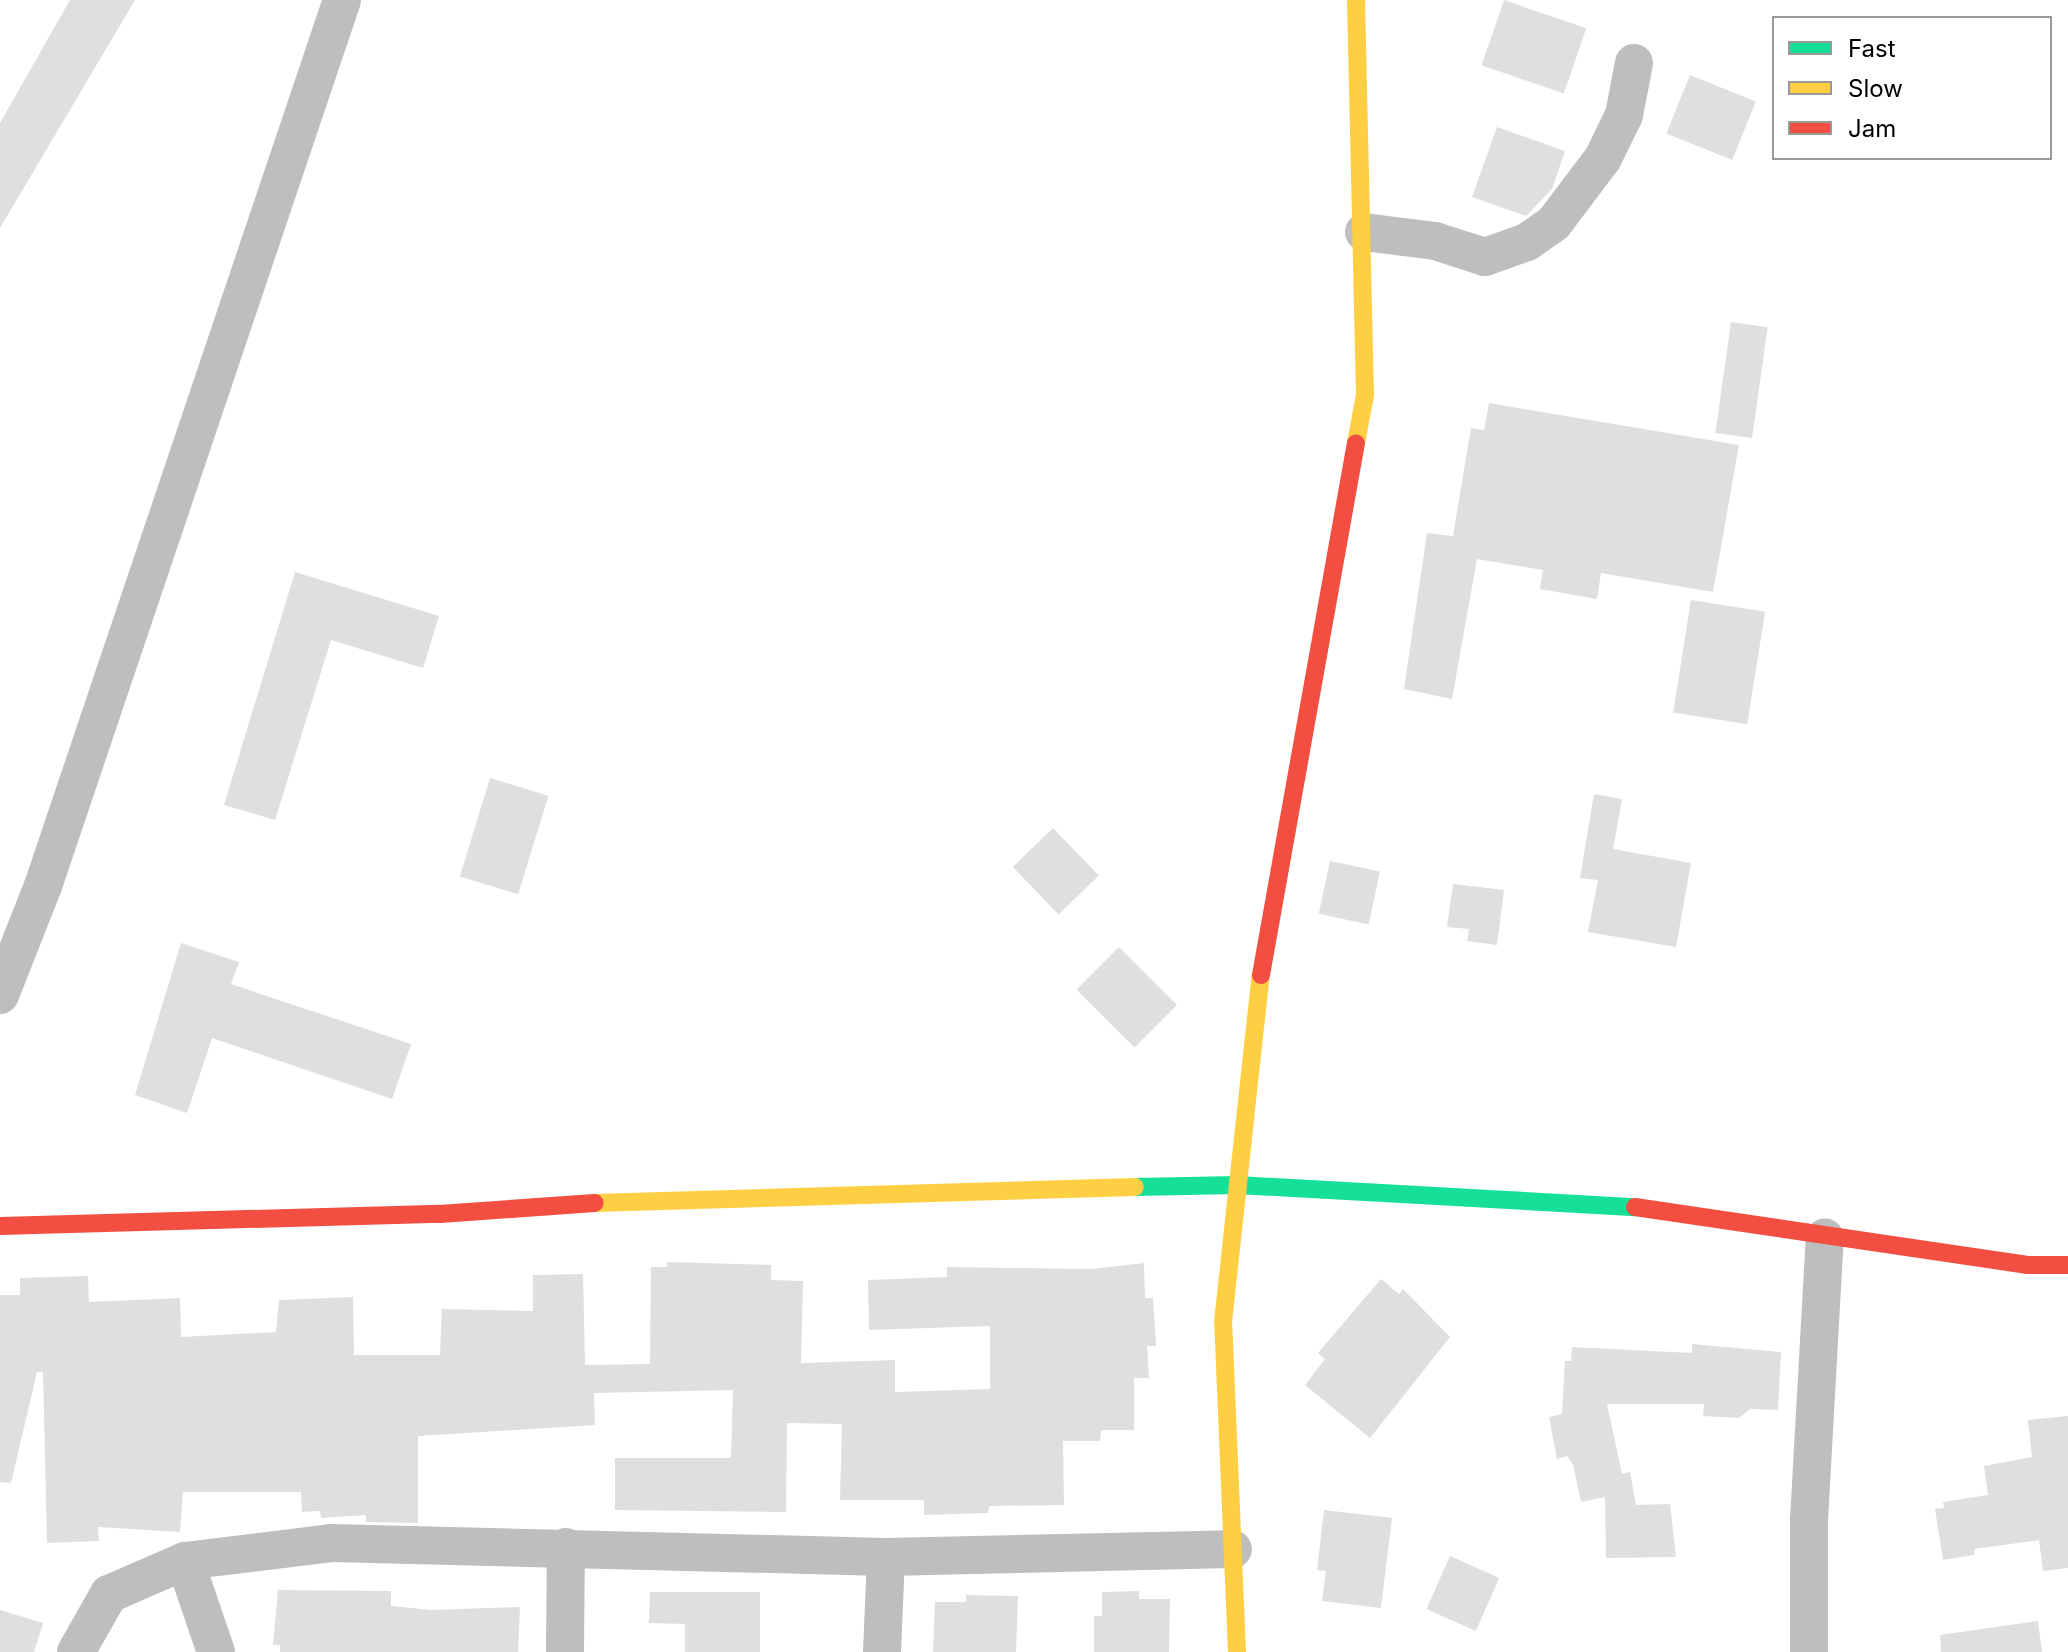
<!DOCTYPE html>
<style>
body{margin:0}
#map{position:relative;width:2068px;height:1652px;overflow:hidden;background:#fff;font-family:Inter,sans-serif}
div>[style]{position:absolute}
.building>*{inset:0;background:#dfdfdf;transform-origin:0 0}
.street>*{height:38px;margin:-19px;padding:0 19px;transform-origin:19px;border-radius:19px;background:#bebebe}
.fast>*{height:18px;margin:-9px;padding:0 9px;transform-origin:9px;border-radius:9px;background:#16e098}
.slow>*{height:18px;margin:-9px;padding:0 9px;transform-origin:9px;border-radius:9px;background:#ffcf43}
.jam>*{height:18px;margin:-9px;padding:0 9px;transform-origin:9px;border-radius:9px;background:#f24e42}
span{translate:-50% -50%;white-space:nowrap;text-align:center;line-height:1.15;-webkit-text-stroke:7px #fff;paint-order:stroke}
.legend{position:absolute;left:1772px;top:16px;width:280px;height:144px;box-sizing:border-box;background:#fff;border:2px solid #999;margin:0;padding:10px 14px;list-style:none;font-size:24px;color:#000}
.legend li{display:flex;align-items:center;gap:16px;height:40px}
.legend b{width:40px;border:2px solid #999}
</style>
<div id="map">
<div class="building">
<div style="clip-path:polygon(70px 0,135px 0,0 228px,0 123px)"></div>
<div style="left:1504px;top:0;width:87px;height:69px;rotate:19deg"></div>
<div style="left:1690px;top:75px;width:71px;height:63px;rotate:22deg"></div>
<div style="clip-path:polygon(1497px 127px,1565px 151px,1552px 189px,1526px 216px,1472px 197px)"></div>
<div style="left:1731px;top:322px;width:37px;height:112px;rotate:8deg"></div>
<div style="clip-path:polygon(1489px 403px,1739px 445px,1713px 592px,1601px 573px,1597px 599px,1540px 589px,1543px 570px,1477px 559px,1452px 699px,1404px 689px,1427px 533px,1453px 536px,1471px 428px,1484px 430px)"></div>
<div style="clip-path:polygon(295px 572px,439px 616px,423px 668px,331px 640px,275px 820px,224px 805px)"></div>
<div style="left:1691px;top:600px;width:75px;height:114px;rotate:9deg"></div>
<div style="left:490px;top:778px;width:61px;height:103px;rotate:17deg"></div>
<div style="clip-path:polygon(1594px 794px,1622px 799px,1613px 849px,1691px 863px,1676px 947px,1588px 932px,1598px 880px,1580px 878px)"></div>
<div style="left:1053px;top:828px;width:66px;height:56px;rotate:46deg"></div>
<div style="left:1330px;top:861px;width:51px;height:54px;rotate:12deg"></div>
<div style="clip-path:polygon(1453px 884px,1504px 890px,1497px 945px,1467px 941px,1469px 929px,1447px 927px)"></div>
<div style="clip-path:polygon(181px 943px,239px 962px,231px 984px,411px 1044px,392px 1099px,212px 1038px,187px 1113px,135px 1095px)"></div>
<div style="left:1119px;top:947px;width:82px;height:60px;rotate:45deg"></div>
<div style="clip-path:polygon(667px 1262px,771px 1265px,771px 1280px,803px 1281px,801px 1363px,895px 1360px,895px 1392px,990px 1389px,990px 1326px,869px 1330px,868px 1280px,947px 1277px,947px 1267px,1092px 1269px,1144px 1263px,1145px 1298px,1153px 1298px,1156px 1346px,1147px 1346px,1149px 1378px,1134px 1378px,1134px 1430px,1101px 1430px,1100px 1441px,1063px 1441px,1064px 1505px,989px 1506px,988px 1513px,924px 1515px,924px 1500px,840px 1500px,842px 1424px,787px 1423px,786px 1512px,615px 1510px,615px 1458px,731px 1458px,733px 1390px,594px 1393px,595px 1425px,418px 1436px,418px 1523px,366px 1522px,366px 1515px,321px 1518px,320px 1511px,302px 1512px,301px 1492px,183px 1492px,180px 1532px,98px 1527px,99px 1541px,47px 1543px,43px 1372px,37px 1372px,11px 1483px,0 1482px,0 1295px,20px 1295px,20px 1278px,88px 1276px,89px 1302px,180px 1298px,181px 1337px,276px 1332px,279px 1300px,353px 1297px,354px 1355px,440px 1355px,442px 1309px,533px 1311px,533px 1275px,583px 1274px,585px 1365px,650px 1364px,651px 1267px,667px 1267px)"></div>
<div style="clip-path:polygon(1381px 1279px,1399px 1294px,1403px 1289px,1450px 1337px,1370px 1438px,1305px 1385px,1325px 1359px,1318px 1353px)"></div>
<div style="clip-path:polygon(1692px 1344px,1781px 1352px,1778px 1410px,1750px 1409px,1739px 1418px,1703px 1416px,1704px 1404px,1607px 1404px,1622px 1474px,1630px 1472px,1636px 1505px,1670px 1504px,1676px 1557px,1606px 1558px,1605px 1497px,1581px 1502px,1573px 1465px,1567px 1456px,1557px 1459px,1549px 1417px,1562px 1414px,1565px 1361px,1571px 1361px,1572px 1347px,1692px 1353px)"></div>
<div style="clip-path:polygon(2068px 1416px,2068px 1568px,2043px 1571px,2039px 1540px,1974px 1549px,1974px 1555px,1943px 1560px,1935px 1509px,1944px 1508px,1943px 1502px,1988px 1495px,1984px 1466px,2032px 1457px,2028px 1420px)"></div>
<div style="clip-path:polygon(1324px 1510px,1392px 1518px,1381px 1608px,1322px 1601px,1326px 1571px,1317px 1570px)"></div>
<div style="left:1450px;top:1556px;width:54px;height:58px;rotate:24deg"></div>
<div style="clip-path:polygon(278px 1590px,391px 1591px,391px 1606px,431px 1610px,520px 1607px,518px 1652px,280px 1652px,280px 1645px,273px 1645px)"></div>
<div style="clip-path:polygon(1139px 1591px,1139px 1599px,1170px 1599px,1169px 1652px,1094px 1652px,1094px 1616px,1102px 1616px,1102px 1592px)"></div>
<div style="clip-path:polygon(650px 1592px,760px 1592px,760px 1652px,685px 1652px,685px 1624px,649px 1623px)"></div>
<div style="clip-path:polygon(966px 1595px,1018px 1596px,1016px 1652px,933px 1652px,935px 1602px,966px 1602px)"></div>
<div style="clip-path:polygon(0 1610px,43px 1623px,34px 1652px,0 1652px)"></div>
<div style="clip-path:polygon(2038px 1621px,2042px 1652px,1941px 1652px,1940px 1635px)"></div>
</div>
<div class="street">
<div style="left:1364px;top:232px;width:72px;rotate:7.2deg"></div>
<div style="left:1435px;top:241px;width:52px;rotate:17.7deg"></div>
<div style="left:1485px;top:257px;width:45px;rotate:-19.7deg"></div>
<div style="left:1527px;top:242px;width:33px;rotate:-35deg"></div>
<div style="left:1554px;top:223px;width:81px;rotate:-53deg"></div>
<div style="left:1603px;top:158px;width:48px;rotate:-64deg"></div>
<div style="left:1624px;top:115px;width:53px;rotate:-79.1deg"></div>
<div style="left:0;top:995px;width:117px;rotate:-68.5deg"></div>
<div style="left:43px;top:886px;width:935px;rotate:-71.35deg"></div>
<div style="left:185px;top:1561px;width:96px;rotate:71.2deg"></div>
<div style="left:76px;top:1652px;width:67px;rotate:-60.4deg"></div>
<div style="left:109px;top:1594px;width:83px;rotate:-23.5deg"></div>
<div style="left:185px;top:1561px;width:147px;rotate:-7deg"></div>
<div style="left:331px;top:1543px;width:555px;rotate:1.44deg"></div>
<div style="left:886px;top:1557px;width:347px;rotate:-1.3deg"></div>
<div style="left:565px;top:1652px;width:105px;rotate:-89.5deg"></div>
<div style="left:882px;top:1652px;width:95px;rotate:-87.6deg"></div>
<div style="left:1809px;top:1652px;width:132px;rotate:-90deg"></div>
<div style="left:1809px;top:1520px;width:283px;rotate:-86.8deg"></div>
</div>
<div class="fast">
<div style="left:1135px;top:1187px;width:103px;rotate:-1.1deg"></div>
<div style="left:1238px;top:1185px;width:398px;rotate:3.2deg"></div>
</div>
<div class="slow">
<div style="left:1356px;top:0;width:395px;rotate:88.7deg"></div>
<div style="left:1365px;top:395px;width:49px;rotate:100.6deg"></div>
<div style="left:595px;top:1203px;width:540px;rotate:-1.7deg"></div>
<div style="left:1237px;top:1652px;width:330px;rotate:-92.4deg"></div>
<div style="left:1223px;top:1322px;width:349px;rotate:-83.8deg"></div>
</div>
<div class="jam">
<div style="left:1261px;top:975px;width:540px;rotate:-79.88deg"></div>
<div style="left:1635px;top:1207px;width:397px;rotate:8.4deg"></div>
<div style="left:2028px;top:1265px;width:40px"></div>
<div style="left:0;top:1226px;width:440px;rotate:-1.6deg"></div>
<div style="left:440px;top:1214px;width:155px;rotate:-4.1deg"></div>
</div>
<ul class="legend">
<li><b style="height:10px;background:#16e098"></b>Fast</li>
<li><b style="height:10px;background:#ffcf43"></b>Slow</li>
<li><b style="height:10px;background:#f24e42"></b>Jam</li>
</ul>
</div>
